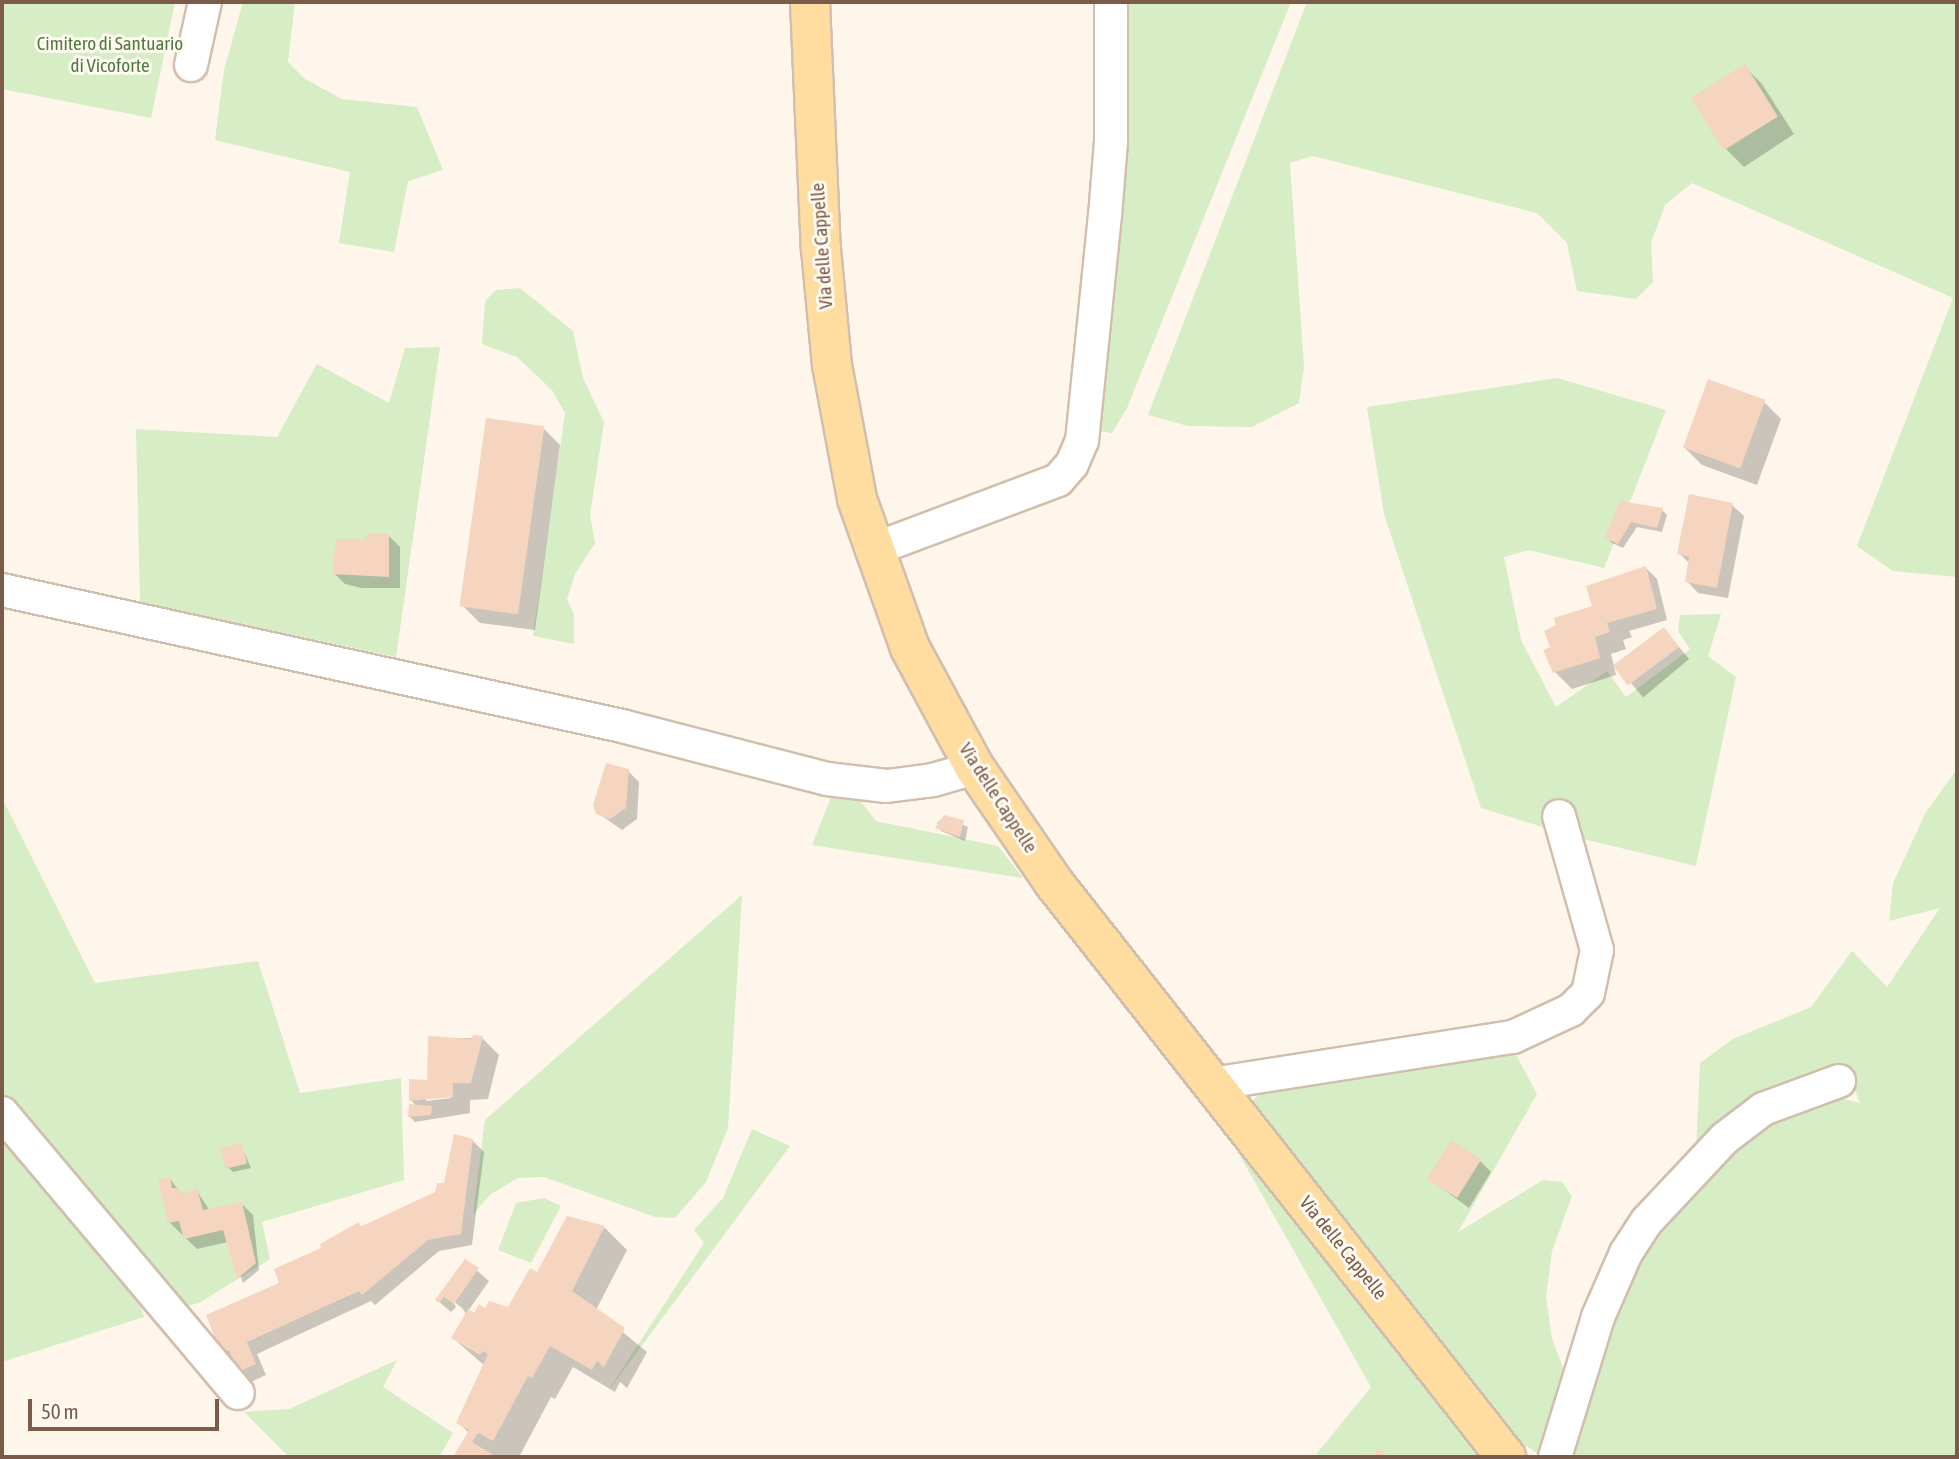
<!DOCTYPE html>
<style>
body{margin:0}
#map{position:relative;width:1959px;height:1459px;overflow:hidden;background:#fef6ea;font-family:"Asap Condensed",sans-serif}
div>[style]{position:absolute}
.green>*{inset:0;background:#d6edc6}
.shadow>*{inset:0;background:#0003;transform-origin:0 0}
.building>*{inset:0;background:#f5d5bf;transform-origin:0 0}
.roads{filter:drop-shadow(2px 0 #d2beae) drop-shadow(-2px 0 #d2beae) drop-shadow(0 2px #d2beae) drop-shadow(0 -2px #d2beae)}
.minor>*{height:32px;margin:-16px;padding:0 16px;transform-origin:16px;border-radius:16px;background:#fff}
.major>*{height:38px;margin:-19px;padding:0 19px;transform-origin:19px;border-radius:19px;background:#ffdca0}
span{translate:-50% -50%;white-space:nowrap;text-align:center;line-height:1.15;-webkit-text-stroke:6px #fffaf2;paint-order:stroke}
.park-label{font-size:19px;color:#507b3e}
.street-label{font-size:19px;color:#7b5c4a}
.frame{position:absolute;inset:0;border:4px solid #7b5c4a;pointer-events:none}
.scale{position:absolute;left:28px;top:1399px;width:191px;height:32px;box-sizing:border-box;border:4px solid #7b5c4a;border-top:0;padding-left:9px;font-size:21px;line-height:24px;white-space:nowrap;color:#7b5c4a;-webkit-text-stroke:5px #fffaf2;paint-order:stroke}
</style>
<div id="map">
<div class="green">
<div style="clip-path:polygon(2px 2px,175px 2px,151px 118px,2px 89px)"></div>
<div style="clip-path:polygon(243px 2px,295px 2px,288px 62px,305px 79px,342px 99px,417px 107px,443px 170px,408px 181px,394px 252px,339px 243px,350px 172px,215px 140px,224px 70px)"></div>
<div style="clip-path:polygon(1126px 2px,1291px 2px,1127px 408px,1112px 433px,1098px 431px)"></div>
<div style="clip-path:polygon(1307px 2px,1957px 2px,1957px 577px,1893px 571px,1857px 546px,1953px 298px,1692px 183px,1665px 205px,1651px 243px,1653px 282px,1636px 299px,1577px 291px,1567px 243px,1537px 213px,1313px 156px,1290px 163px,1304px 366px,1299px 403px,1252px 427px,1188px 426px,1148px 415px)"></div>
<div style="clip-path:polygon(520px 288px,573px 331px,583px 378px,604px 422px,590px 515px,595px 543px,575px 574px,567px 599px,574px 615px,574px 644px,533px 636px,565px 413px,552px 390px,517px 357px,482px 344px,485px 301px,496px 290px)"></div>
<div style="clip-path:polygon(440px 347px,396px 657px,140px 602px,136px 429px,277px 437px,317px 364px,389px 403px,405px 348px)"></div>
<div style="clip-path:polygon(1557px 378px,1666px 410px,1604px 568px,1529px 550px,1504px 557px,1521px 640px,1556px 707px,1607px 671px,1626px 697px,1690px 649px,1678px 631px,1680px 615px,1721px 614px,1708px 656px,1736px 677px,1696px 866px,1579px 838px,1481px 808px,1384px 514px,1367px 407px)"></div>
<div style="clip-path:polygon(1957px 769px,1957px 1457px,1561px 1457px,1635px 1253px,1749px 1129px,1837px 1097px,1860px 1103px,1847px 1071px,1789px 1081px,1730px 1115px,1696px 1150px,1700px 1063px,1733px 1039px,1811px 1007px,1852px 951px,1887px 987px,1940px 908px,1889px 921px,1893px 883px,1926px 812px)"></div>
<div style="clip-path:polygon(832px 795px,858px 798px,876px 821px,998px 846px,1023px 878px,812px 845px)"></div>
<div style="clip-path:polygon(2px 798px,95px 983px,258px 961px,300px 1093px,401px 1078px,404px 1180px,262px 1222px,270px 1259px,199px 1303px,185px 1306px,2px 1099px)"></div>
<div style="clip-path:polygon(742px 895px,728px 1128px,706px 1182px,675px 1218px,655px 1217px,544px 1177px,518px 1178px,491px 1194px,473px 1214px,485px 1120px)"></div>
<div style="clip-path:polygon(1514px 1051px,1537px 1094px,1458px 1232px,1543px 1180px,1562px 1182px,1572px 1196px,1552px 1251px,1546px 1297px,1552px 1339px,1569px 1384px,1542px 1457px,1520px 1441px,1251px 1102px,1260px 1094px)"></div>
<div style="clip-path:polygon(752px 1129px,790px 1146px,606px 1394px,704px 1243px,694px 1230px,723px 1198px)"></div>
<div style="clip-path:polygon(2px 1131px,130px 1275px,144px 1317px,2px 1362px)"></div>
<div style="clip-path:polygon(1235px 1147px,1470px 1441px,1482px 1457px,1314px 1457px,1371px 1387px)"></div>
<div style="clip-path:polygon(544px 1198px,561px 1206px,531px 1263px,498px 1250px,516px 1203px)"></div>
<div style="clip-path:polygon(397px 1360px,383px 1387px,453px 1433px,439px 1457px,289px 1457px,244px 1412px,289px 1409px)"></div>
</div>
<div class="shadow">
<div style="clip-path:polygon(1744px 66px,1762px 84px,1794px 134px,1744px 167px,1727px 150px,1694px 99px)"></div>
<div style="clip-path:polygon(1764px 402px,1781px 419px,1757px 485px,1702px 465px,1685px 448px)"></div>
<div style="clip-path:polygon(543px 428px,560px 445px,535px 630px,480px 623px,463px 606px)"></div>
<div style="clip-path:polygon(1621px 503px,1662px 510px,1667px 515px,1662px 532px,1637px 527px,1623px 548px,1612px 543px,1607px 537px)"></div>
<div style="clip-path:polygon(1732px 505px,1744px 516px,1728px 598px,1698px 593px,1687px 581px,1690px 564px,1679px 553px)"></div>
<div style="clip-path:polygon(388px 535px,400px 547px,400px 588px,361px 588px,345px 584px,334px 573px,368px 541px)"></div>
<div style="clip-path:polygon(1646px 568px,1657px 579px,1667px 620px,1629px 631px,1632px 637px,1623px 640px,1626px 649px,1611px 654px,1616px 675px,1572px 689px,1555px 672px,1552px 648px,1595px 607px)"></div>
<div style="left:1664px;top:629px;width:39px;height:60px;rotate:50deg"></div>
<div style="clip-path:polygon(628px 771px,639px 782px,637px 819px,622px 830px,598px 813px)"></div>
<div style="clip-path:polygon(944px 817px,968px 827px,965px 841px,941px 831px,937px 823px)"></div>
<div style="clip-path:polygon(evenodd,429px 1038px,482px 1038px,499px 1055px,488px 1099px,470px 1100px,470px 1113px,415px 1122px,410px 1117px,417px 1107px,411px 1100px,428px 1081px,429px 1038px,450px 1095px,451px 1098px,426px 1101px,426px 1098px,450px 1095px)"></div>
<div style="clip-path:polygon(472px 1140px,484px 1152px,472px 1245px,439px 1251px,375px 1305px,371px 1301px,257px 1354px,266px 1375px,251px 1382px,223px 1352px,281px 1283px,359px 1224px,362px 1228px,437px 1193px)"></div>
<div style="clip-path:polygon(241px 1145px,251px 1168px,233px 1172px,228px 1167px)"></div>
<div style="clip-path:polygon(1480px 1161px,1491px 1172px,1469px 1208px,1429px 1179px)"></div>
<div style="clip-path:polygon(170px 1179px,181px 1193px,197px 1191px,210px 1211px,241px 1203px,253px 1215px,259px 1270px,243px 1283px,228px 1242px,197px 1249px,169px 1222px)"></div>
<div style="clip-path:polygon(568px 1218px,605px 1228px,627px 1250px,596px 1310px,647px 1352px,627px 1388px,620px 1382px,615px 1392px,573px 1367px,555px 1399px,551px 1397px,519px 1457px,455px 1457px,469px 1433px,458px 1422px,485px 1366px,453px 1338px,467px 1315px,462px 1308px,452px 1300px,456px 1307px,451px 1312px,437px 1300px,466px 1261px,489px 1281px,468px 1311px,475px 1315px,509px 1309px,537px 1274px)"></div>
</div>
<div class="building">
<div style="left:1745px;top:64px;width:62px;height:64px;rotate:58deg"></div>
<div style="left:1708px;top:379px;width:61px;height:73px;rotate:20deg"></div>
<div style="left:486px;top:418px;width:59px;height:190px;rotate:8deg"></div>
<div style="clip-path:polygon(1689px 494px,1733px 503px,1717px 588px,1685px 582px,1689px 557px,1677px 554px)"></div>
<div style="clip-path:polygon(1620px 501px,1663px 508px,1657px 528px,1631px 522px,1618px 544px,1605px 538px)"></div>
<div style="clip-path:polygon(367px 533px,389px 534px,389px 577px,332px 574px,336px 539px,366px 539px)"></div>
<div style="clip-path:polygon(1646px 566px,1657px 609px,1607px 623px,1610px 632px,1595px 637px,1600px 658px,1553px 673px,1543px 650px,1550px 647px,1544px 631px,1556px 625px,1554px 618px,1592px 606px,1586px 586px)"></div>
<div style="left:1664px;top:627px;width:25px;height:64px;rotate:53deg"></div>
<div style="clip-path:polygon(606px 763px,629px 769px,626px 808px,610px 819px,596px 814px,593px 805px)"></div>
<div style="clip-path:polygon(944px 815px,964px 820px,960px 837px,935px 828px)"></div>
<div style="clip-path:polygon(473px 1035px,483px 1036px,471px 1083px,453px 1083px,453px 1097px,409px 1101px,409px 1079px,427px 1080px,428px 1036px,472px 1039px)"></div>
<div style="clip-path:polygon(409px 1104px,432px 1106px,431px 1115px,408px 1117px)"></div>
<div style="clip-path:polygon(454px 1134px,473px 1139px,461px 1234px,428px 1240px,362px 1295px,359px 1291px,247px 1342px,256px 1364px,238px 1372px,229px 1350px,221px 1353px,206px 1315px,279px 1283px,274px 1269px,321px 1248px,320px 1244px,359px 1222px,360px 1227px,435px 1192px,437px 1183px,444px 1183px)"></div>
<div style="left:1451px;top:1140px;width:36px;height:46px;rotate:32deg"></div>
<div style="left:242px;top:1143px;width:21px;height:22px;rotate:76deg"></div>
<div style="clip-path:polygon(170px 1177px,172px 1188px,178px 1188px,180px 1193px,197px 1189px,203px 1210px,242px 1202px,256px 1263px,237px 1279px,223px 1230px,184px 1239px,179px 1221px,168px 1223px,158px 1180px)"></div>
<div style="clip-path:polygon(567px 1216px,605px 1226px,572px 1291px,625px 1328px,604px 1367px,597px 1361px,592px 1370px,550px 1346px,532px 1378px,528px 1376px,493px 1441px,478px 1433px,472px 1442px,492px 1454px,490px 1457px,453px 1457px,469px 1430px,456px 1423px,488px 1354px,483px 1351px,480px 1355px,451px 1338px,468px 1309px,474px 1313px,479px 1304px,485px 1308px,489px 1301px,508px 1307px,530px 1268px,537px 1272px)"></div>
<div style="clip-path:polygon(465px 1259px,479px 1268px,454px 1304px,444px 1297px,439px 1303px,435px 1300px)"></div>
<div style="clip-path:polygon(1378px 1449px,1389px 1457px,1363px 1457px,1367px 1453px,1372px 1457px)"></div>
</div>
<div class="roads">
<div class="minor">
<div style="left:191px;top:65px;width:65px;rotate:-77.5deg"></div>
<div style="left:872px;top:550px;width:199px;rotate:-20.6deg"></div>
<div style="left:1058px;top:480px;width:21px;rotate:-49deg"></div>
<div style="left:1072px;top:464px;width:25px;rotate:-67deg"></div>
<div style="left:1082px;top:441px;width:226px;rotate:-84.2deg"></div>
<div style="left:1105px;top:216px;width:74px;rotate:-85.4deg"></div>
<div style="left:1111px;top:142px;width:140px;rotate:-90deg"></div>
<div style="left:2px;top:590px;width:635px;rotate:12.37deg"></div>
<div style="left:622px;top:726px;width:212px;rotate:14.5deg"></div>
<div style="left:827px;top:779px;width:60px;rotate:6.7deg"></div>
<div style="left:887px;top:786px;width:46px;rotate:-7.4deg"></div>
<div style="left:933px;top:780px;width:44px;rotate:-15.9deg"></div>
<div style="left:1212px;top:1084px;width:305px;rotate:-8.9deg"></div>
<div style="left:1513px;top:1037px;width:64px;rotate:-25deg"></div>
<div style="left:1571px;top:1010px;width:24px;rotate:-45deg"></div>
<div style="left:1588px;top:993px;width:44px;rotate:-78.2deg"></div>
<div style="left:1597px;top:950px;width:139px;rotate:-105.8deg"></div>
<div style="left:2px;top:1113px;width:366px;rotate:49.9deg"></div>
<div style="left:1555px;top:1457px;width:146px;rotate:-72.9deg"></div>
<div style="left:1598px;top:1317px;width:70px;rotate:-66.4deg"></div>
<div style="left:1626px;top:1253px;width:38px;rotate:-57deg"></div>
<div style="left:1647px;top:1221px;width:114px;rotate:-46.8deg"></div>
<div style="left:1725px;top:1138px;width:48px;rotate:-37.3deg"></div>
<div style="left:1763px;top:1109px;width:81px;rotate:-20.2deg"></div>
</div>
<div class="major">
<div style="left:810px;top:2px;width:247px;rotate:87.5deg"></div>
<div style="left:821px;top:249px;width:117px;rotate:84.6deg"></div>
<div style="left:832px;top:365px;width:136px;rotate:79.4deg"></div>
<div style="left:857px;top:499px;width:158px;rotate:70.4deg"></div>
<div style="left:910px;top:648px;width:136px;rotate:61.6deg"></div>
<div style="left:975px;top:768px;width:140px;rotate:55.5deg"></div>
<div style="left:1054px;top:883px;width:731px;rotate:51.78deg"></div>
</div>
</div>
<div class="park-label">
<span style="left:110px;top:55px">Cimitero di Santuario<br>di Vicoforte</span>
</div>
<div class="street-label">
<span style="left:822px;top:246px;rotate:-94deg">Via delle Cappelle</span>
<span style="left:998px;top:798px;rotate:57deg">Via delle Cappelle</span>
<span style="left:1343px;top:1248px;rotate:51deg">Via delle Cappelle</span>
</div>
<div class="frame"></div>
<div class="scale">50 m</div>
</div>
